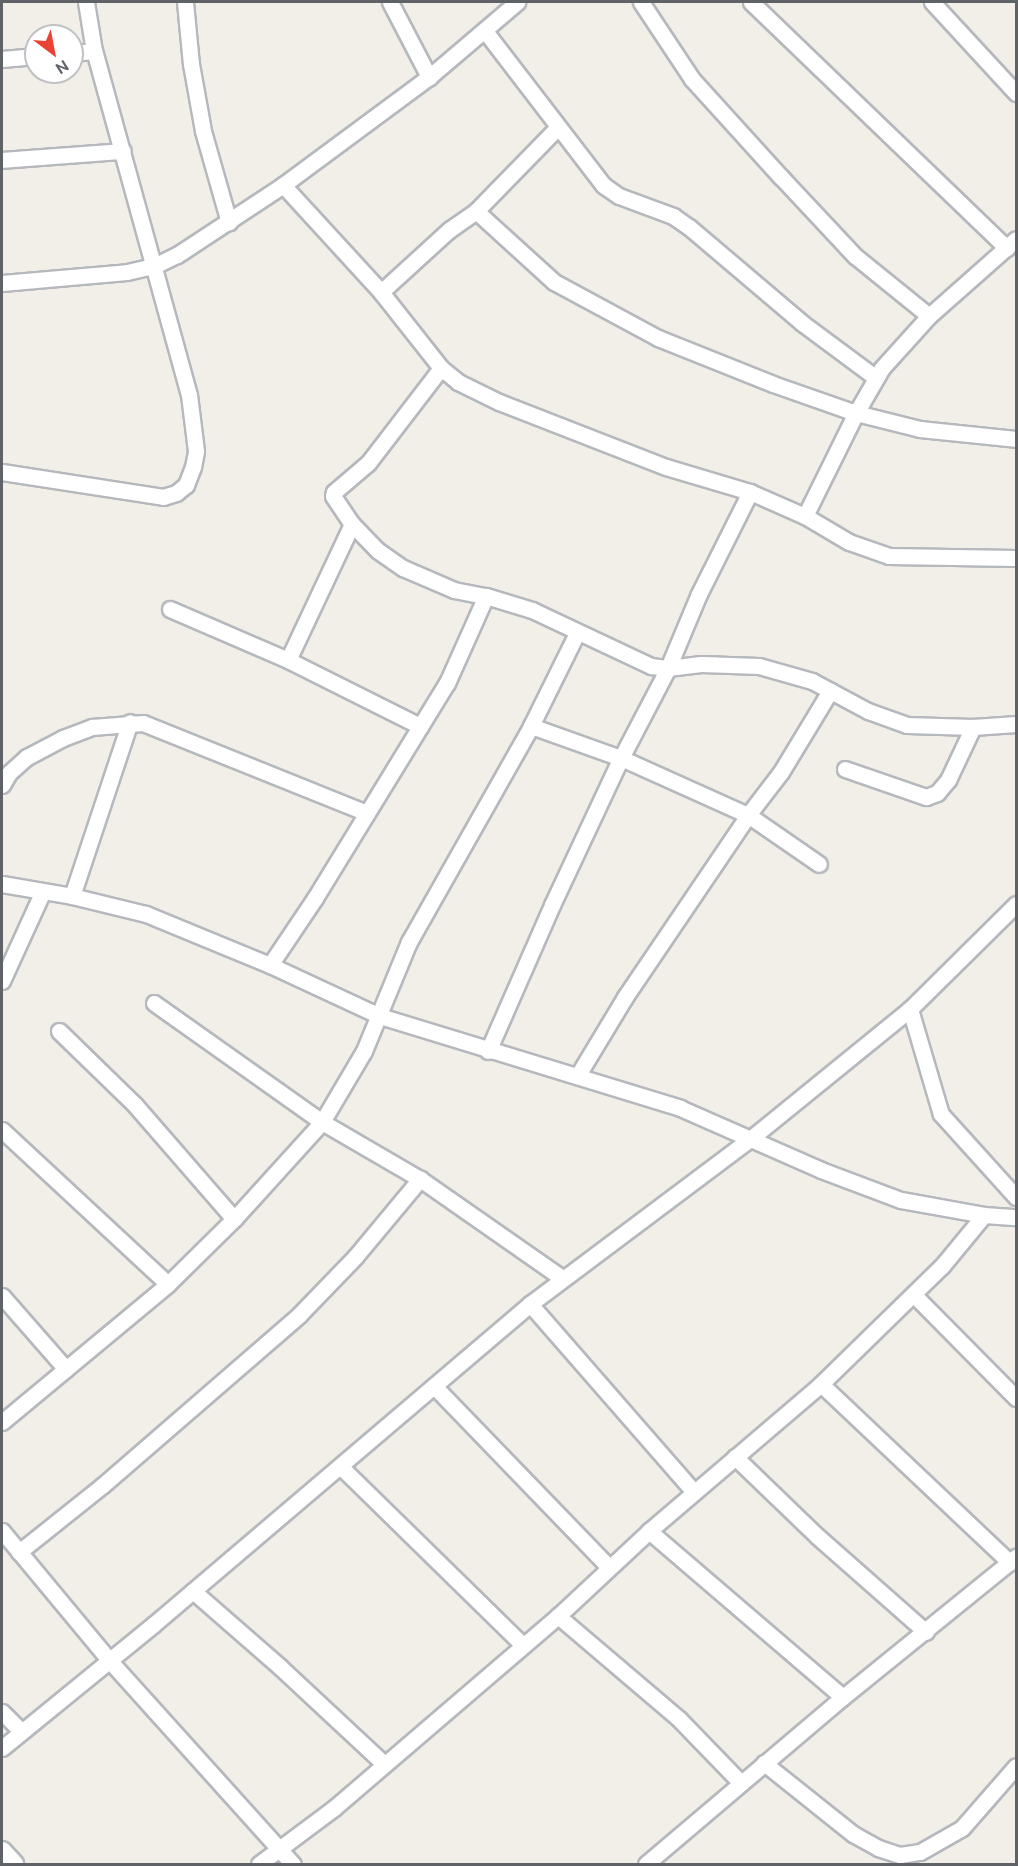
<!DOCTYPE html>
<style>
body{margin:0}
#map{position:relative;width:1018px;height:1866px;overflow:hidden;background:#f1efe8;font-family:Ubuntu,sans-serif}
div>[style]{position:absolute}
.roads{filter:drop-shadow(2px 0 #b5b8bc) drop-shadow(-2px 0 #b5b8bc) drop-shadow(0 2px #b5b8bc) drop-shadow(0 -2px #b5b8bc)}
.minor>*{height:15px;margin:-7.5px;padding:0 7.5px;transform-origin:7.5px;border-radius:7.5px;background:#fff}
.tertiary>*{height:18px;margin:-9px;padding:0 9px;transform-origin:9px;border-radius:9px;background:#fff}
span{translate:-50% -50%;white-space:nowrap;text-align:center;line-height:1.15;-webkit-text-stroke:4.5px #fff;paint-order:stroke}
.frame{position:absolute;inset:0;border:3px solid #5f6368;pointer-events:none}
.north{position:absolute;left:24px;top:24px;width:60px;height:60px;box-sizing:border-box;background:#fff;border:2px solid #bfc1c3;border-radius:50%;rotate:148deg;font-size:16px;font-weight:700;line-height:24px;text-align:center;color:#5f6368}
.north::after{content:'';display:block;margin:auto;width:21px;height:27px;background:#ea4335;clip-path:polygon(50% 0,100% 100%,50% 72%,0 100%)}
</style>
<div id="map">
<div class="roads">
<div class="minor">
<div style="left:185px;top:2px;width:62px;rotate:84.5deg"></div>
<div style="left:191px;top:64px;width:68px;rotate:79.8deg"></div>
<div style="left:203px;top:131px;width:95px;rotate:74.1deg"></div>
<div style="left:390px;top:2px;width:85px;rotate:62.5deg"></div>
<div style="left:641px;top:2px;width:92px;rotate:56.5deg"></div>
<div style="left:692px;top:79px;width:132px;rotate:47.8deg"></div>
<div style="left:781px;top:177px;width:108px;rotate:46.9deg"></div>
<div style="left:855px;top:256px;width:95px;rotate:39deg"></div>
<div style="left:751px;top:2px;width:355px;rotate:43.9deg"></div>
<div style="left:932px;top:2px;width:124px;rotate:47.3deg"></div>
<div style="left:485px;top:31px;width:194px;rotate:52.5deg"></div>
<div style="left:603px;top:185px;width:19px;rotate:35deg"></div>
<div style="left:619px;top:196px;width:58px;rotate:20.3deg"></div>
<div style="left:673px;top:216px;width:19px;rotate:35deg"></div>
<div style="left:689px;top:227px;width:148px;rotate:40.3deg"></div>
<div style="left:802px;top:323px;width:92px;rotate:36.6deg"></div>
<div style="left:72px;top:53px;width:22px;rotate:-5deg"></div>
<div style="left:2px;top:59px;width:34px;rotate:-5deg"></div>
<div style="left:2px;top:160px;width:121px;rotate:-4.3deg"></div>
<div style="left:283px;top:185px;width:145px;rotate:47.5deg"></div>
<div style="left:381px;top:292px;width:97px;rotate:51.7deg"></div>
<div style="left:441px;top:368px;width:22px;rotate:39deg"></div>
<div style="left:458px;top:382px;width:46px;rotate:26deg"></div>
<div style="left:499px;top:402px;width:179px;rotate:21.3deg"></div>
<div style="left:666px;top:467px;width:88px;rotate:16.6deg"></div>
<div style="left:750px;top:492px;width:60px;rotate:23.6deg"></div>
<div style="left:805px;top:516px;width:51px;rotate:30.6deg"></div>
<div style="left:849px;top:542px;width:42px;rotate:19.3deg"></div>
<div style="left:889px;top:556px;width:127px;rotate:0.9deg"></div>
<div style="left:476px;top:211px;width:105px;rotate:42.3deg"></div>
<div style="left:554px;top:282px;width:118px;rotate:28.3deg"></div>
<div style="left:658px;top:338px;width:124px;rotate:21.8deg"></div>
<div style="left:773px;top:384px;width:88px;rotate:19.3deg"></div>
<div style="left:856px;top:413px;width:66px;rotate:14deg"></div>
<div style="left:920px;top:429px;width:97px;rotate:5.9deg"></div>
<div style="left:2px;top:283px;width:125px;rotate:-5deg"></div>
<div style="left:127px;top:272px;width:28px;rotate:-13deg"></div>
<div style="left:154px;top:266px;width:25px;rotate:-26deg"></div>
<div style="left:177px;top:255px;width:127px;rotate:-33.4deg"></div>
<div style="left:283px;top:185px;width:182px;rotate:-36.5deg"></div>
<div style="left:429px;top:77px;width:116px;rotate:-40.4deg"></div>
<div style="left:381px;top:292px;width:92px;rotate:-42.4deg"></div>
<div style="left:449px;top:230px;width:33px;rotate:-35deg"></div>
<div style="left:476px;top:211px;width:116px;rotate:-45.7deg"></div>
<div style="left:441px;top:368px;width:120px;rotate:127.5deg"></div>
<div style="left:368px;top:463px;width:45px;rotate:139.5deg"></div>
<div style="left:334px;top:492px;width:4px;rotate:104deg"></div>
<div style="left:333px;top:496px;width:34px;rotate:56deg"></div>
<div style="left:352px;top:524px;width:36px;rotate:46deg"></div>
<div style="left:377px;top:550px;width:32px;rotate:35deg"></div>
<div style="left:403px;top:568px;width:56px;rotate:23.3deg"></div>
<div style="left:454px;top:590px;width:33px;rotate:11deg"></div>
<div style="left:486px;top:596px;width:48px;rotate:16.9deg"></div>
<div style="left:532px;top:610px;width:132px;rotate:25.2deg"></div>
<div style="left:651px;top:666px;width:17px;rotate:7deg"></div>
<div style="left:668px;top:668px;width:33px;rotate:-7deg"></div>
<div style="left:701px;top:664px;width:58px;rotate:2deg"></div>
<div style="left:759px;top:666px;width:55px;rotate:15.8deg"></div>
<div style="left:812px;top:681px;width:64px;rotate:28.2deg"></div>
<div style="left:868px;top:711px;width:41px;rotate:19.7deg"></div>
<div style="left:907px;top:725px;width:66px;rotate:1.7deg"></div>
<div style="left:973px;top:727px;width:43px;rotate:-4deg"></div>
<div style="left:2px;top:472px;width:163px;rotate:8.8deg"></div>
<div style="left:163px;top:497px;width:14px;rotate:-17deg"></div>
<div style="left:176px;top:493px;width:13px;rotate:-39deg"></div>
<div style="left:186px;top:485px;width:19px;rotate:-69deg"></div>
<div style="left:193px;top:467px;width:16px;rotate:-79deg"></div>
<div style="left:196px;top:451px;width:56px;rotate:-97.1deg"></div>
<div style="left:189px;top:395px;width:357px;rotate:-105.4deg"></div>
<div style="left:94px;top:51px;width:50px;rotate:-99.3deg"></div>
<div style="left:805px;top:516px;width:115px;rotate:-63.7deg"></div>
<div style="left:856px;top:413px;width:52px;rotate:-60deg"></div>
<div style="left:882px;top:368px;width:70px;rotate:-47.9deg"></div>
<div style="left:929px;top:316px;width:116px;rotate:-41.5deg"></div>
<div style="left:352px;top:524px;width:150px;rotate:115.2deg"></div>
<div style="left:288px;top:660px;width:148px;rotate:26.6deg"></div>
<div style="left:170px;top:609px;width:129px;rotate:23.4deg"></div>
<div style="left:531px;top:726px;width:96px;rotate:19.6deg"></div>
<div style="left:621px;top:758px;width:139px;rotate:24.2deg"></div>
<div style="left:748px;top:815px;width:86px;rotate:34.6deg"></div>
<div style="left:845px;top:769px;width:86px;rotate:19.1deg"></div>
<div style="left:926px;top:797px;width:12px;rotate:-20deg"></div>
<div style="left:937px;top:793px;width:17px;rotate:-50deg"></div>
<div style="left:948px;top:780px;width:59px;rotate:-64.7deg"></div>
<div style="left:2px;top:785px;width:14px;rotate:-60deg"></div>
<div style="left:9px;top:773px;width:24px;rotate:-42deg"></div>
<div style="left:27px;top:757px;width:41px;rotate:-27.8deg"></div>
<div style="left:63px;top:738px;width:31px;rotate:-21deg"></div>
<div style="left:92px;top:727px;width:51px;rotate:-4.5deg"></div>
<div style="left:143px;top:723px;width:241px;rotate:21.9deg"></div>
<div style="left:2px;top:884px;width:71px;rotate:9.7deg"></div>
<div style="left:72px;top:896px;width:76px;rotate:13.7deg"></div>
<div style="left:146px;top:914px;width:134px;rotate:22.4deg"></div>
<div style="left:270px;top:965px;width:121px;rotate:24.9deg"></div>
<div style="left:380px;top:1016px;width:314px;rotate:17deg"></div>
<div style="left:680px;top:1108px;width:154px;rotate:23.7deg"></div>
<div style="left:821px;top:1170px;width:85px;rotate:20.6deg"></div>
<div style="left:901px;top:1200px;width:84px;rotate:10.2deg"></div>
<div style="left:984px;top:1215px;width:32px;rotate:4deg"></div>
<div style="left:72px;top:896px;width:183px;rotate:-71.6deg"></div>
<div style="left:270px;top:965px;width:81px;rotate:-56.1deg"></div>
<div style="left:315px;top:898px;width:252px;rotate:-58.5deg"></div>
<div style="left:447px;top:683px;width:95px;rotate:-65.9deg"></div>
<div style="left:2px;top:981px;width:99px;rotate:-65.5deg"></div>
<div style="left:154px;top:1003px;width:206px;rotate:35.3deg"></div>
<div style="left:322px;top:1122px;width:113px;rotate:30.2deg"></div>
<div style="left:420px;top:1179px;width:173px;rotate:34.9deg"></div>
<div style="left:910px;top:1009px;width:109px;rotate:73.6deg"></div>
<div style="left:941px;top:1114px;width:112px;rotate:47.9deg"></div>
<div style="left:59px;top:1031px;width:106px;rotate:44.2deg"></div>
<div style="left:135px;top:1105px;width:151px;rotate:49deg"></div>
<div style="left:488px;top:1051px;width:159px;rotate:-66.3deg"></div>
<div style="left:552px;top:905px;width:162px;rotate:-64.9deg"></div>
<div style="left:621px;top:758px;width:102px;rotate:-62.4deg"></div>
<div style="left:668px;top:668px;width:80px;rotate:-67.3deg"></div>
<div style="left:699px;top:594px;width:114px;rotate:-63.4deg"></div>
<div style="left:578px;top:1075px;width:91px;rotate:-58.9deg"></div>
<div style="left:625px;top:997px;width:220px;rotate:-55.9deg"></div>
<div style="left:748px;top:815px;width:54px;rotate:-52.5deg"></div>
<div style="left:781px;top:772px;width:95px;rotate:-58.8deg"></div>
<div style="left:2px;top:1130px;width:226px;rotate:42.9deg"></div>
<div style="left:914px;top:1295px;width:145px;rotate:45.3deg"></div>
<div style="left:2px;top:1296px;width:97px;rotate:48.8deg"></div>
<div style="left:530px;top:1304px;width:249px;rotate:48.9deg"></div>
<div style="left:821px;top:1384px;width:260px;rotate:43.4deg"></div>
<div style="left:434px;top:1386px;width:252px;rotate:46deg"></div>
<div style="left:2px;top:1422px;width:216px;rotate:-39.7deg"></div>
<div style="left:168px;top:1284px;width:93px;rotate:-44.6deg"></div>
<div style="left:234px;top:1219px;width:131px;rotate:-47.8deg"></div>
<div style="left:322px;top:1122px;width:82px;rotate:-59.4deg"></div>
<div style="left:364px;top:1051px;width:118px;rotate:-67.6deg"></div>
<div style="left:409px;top:942px;width:248px;rotate:-60.5deg"></div>
<div style="left:531px;top:726px;width:104px;rotate:-63.7deg"></div>
<div style="left:735px;top:1457px;width:114px;rotate:43.9deg"></div>
<div style="left:817px;top:1536px;width:145px;rotate:41.4deg"></div>
<div style="left:341px;top:1467px;width:253px;rotate:44.4deg"></div>
<div style="left:2px;top:1531px;width:168px;rotate:50.3deg"></div>
<div style="left:109px;top:1660px;width:275px;rotate:48deg"></div>
<div style="left:649px;top:1531px;width:255px;rotate:40.6deg"></div>
<div style="left:19px;top:1552px;width:107px;rotate:-38.6deg"></div>
<div style="left:103px;top:1485px;width:259px;rotate:-40.9deg"></div>
<div style="left:299px;top:1315px;width:81px;rotate:-46deg"></div>
<div style="left:355px;top:1257px;width:102px;rotate:-50.2deg"></div>
<div style="left:193px;top:1591px;width:116px;rotate:41.1deg"></div>
<div style="left:280px;top:1667px;width:142px;rotate:43deg"></div>
<div style="left:558px;top:1616px;width:159px;rotate:40.4deg"></div>
<div style="left:679px;top:1719px;width:89px;rotate:45.9deg"></div>
<div style="left:2px;top:1712px;width:27px;rotate:45deg"></div>
<div style="left:2px;top:1748px;width:196px;rotate:-39.2deg"></div>
<div style="left:154px;top:1624px;width:494px;rotate:-40.4deg"></div>
<div style="left:530px;top:1304px;width:275px;rotate:-36.9deg"></div>
<div style="left:750px;top:1139px;width:206px;rotate:-39.1deg"></div>
<div style="left:910px;top:1009px;width:149px;rotate:-44.7deg"></div>
<div style="left:764px;top:1763px;width:114px;rotate:38.6deg"></div>
<div style="left:853px;top:1834px;width:29px;rotate:29deg"></div>
<div style="left:878px;top:1848px;width:23px;rotate:18deg"></div>
<div style="left:900px;top:1855px;width:20px;rotate:-9deg"></div>
<div style="left:920px;top:1852px;width:48px;rotate:-29.7deg"></div>
<div style="left:962px;top:1828px;width:82px;rotate:-48.9deg"></div>
<div style="left:259px;top:1864px;width:94px;rotate:-36.7deg"></div>
<div style="left:334px;top:1808px;width:295px;rotate:-40.6deg"></div>
<div style="left:558px;top:1616px;width:125px;rotate:-43deg"></div>
<div style="left:649px;top:1531px;width:226px;rotate:-40.5deg"></div>
<div style="left:821px;top:1384px;width:169px;rotate:-44.3deg"></div>
<div style="left:942px;top:1266px;width:66px;rotate:-50.5deg"></div>
<div style="left:646px;top:1864px;width:258px;rotate:-40.3deg"></div>
<div style="left:843px;top:1697px;width:223px;rotate:-39deg"></div>
</div>
<div class="tertiary">
<div style="left:2px;top:1851px;width:18px;rotate:47deg"></div>
</div>
</div>
<div class="frame"></div>
<div class="north">N</div>
</div>
